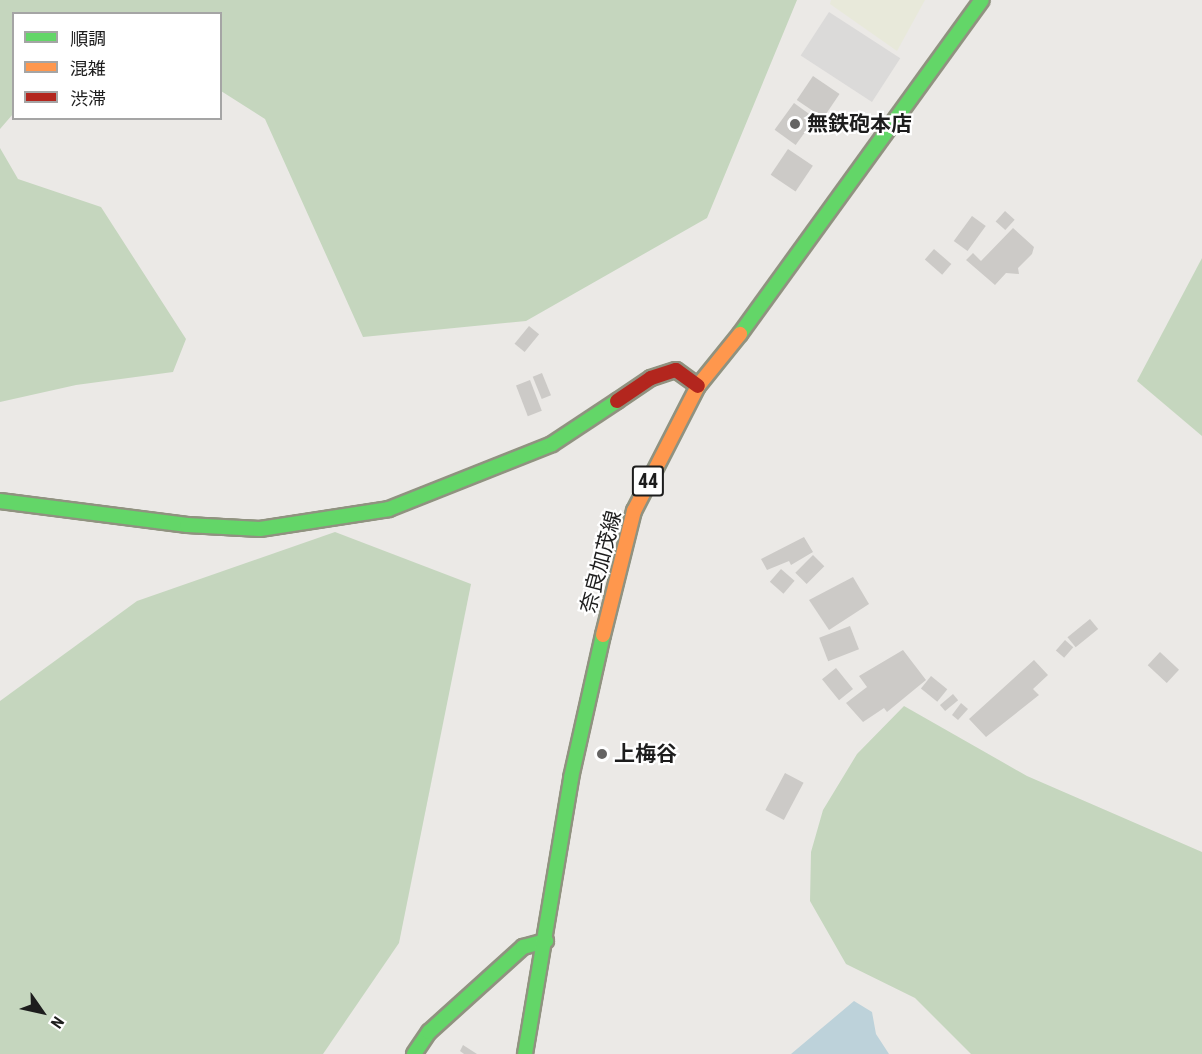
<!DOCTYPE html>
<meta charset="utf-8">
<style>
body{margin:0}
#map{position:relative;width:1202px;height:1054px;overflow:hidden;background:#ebe9e6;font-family:"Roboto Condensed","Noto Sans JP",sans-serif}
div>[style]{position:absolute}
.farmland>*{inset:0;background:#e8e9da}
.forest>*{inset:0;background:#c5d6be}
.parking>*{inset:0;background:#dbdad9;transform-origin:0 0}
.water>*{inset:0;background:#bdd2da}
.building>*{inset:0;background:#cccac7;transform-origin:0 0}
.roads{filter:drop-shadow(2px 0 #909280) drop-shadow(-2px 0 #909280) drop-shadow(0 2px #909280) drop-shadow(0 -2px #909280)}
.fast>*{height:14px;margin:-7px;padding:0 7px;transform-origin:7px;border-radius:7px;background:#63d668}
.slow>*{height:14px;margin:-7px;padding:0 7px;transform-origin:7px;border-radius:7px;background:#ff974d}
.jam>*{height:14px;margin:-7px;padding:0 7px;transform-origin:7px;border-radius:7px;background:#b3261e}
.dots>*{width:16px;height:16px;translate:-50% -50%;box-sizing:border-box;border:3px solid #fff;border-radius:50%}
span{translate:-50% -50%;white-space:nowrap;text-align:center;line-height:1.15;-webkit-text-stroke:4.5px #fff;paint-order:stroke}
.shield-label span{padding:2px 4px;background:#fff;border:2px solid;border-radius:4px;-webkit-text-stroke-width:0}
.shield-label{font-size:20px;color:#1d1d1d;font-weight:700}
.poi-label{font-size:21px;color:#1d1d1d;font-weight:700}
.left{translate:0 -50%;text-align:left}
.street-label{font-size:21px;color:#1d1d1d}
.legend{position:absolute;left:12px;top:12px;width:210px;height:108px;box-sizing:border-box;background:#fff;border:2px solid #a5a5a5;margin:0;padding:8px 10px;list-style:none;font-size:18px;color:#1d1d1d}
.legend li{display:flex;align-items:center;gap:12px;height:30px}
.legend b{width:30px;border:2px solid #a5a5a5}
.north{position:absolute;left:12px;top:982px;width:60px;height:60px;-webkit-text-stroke:4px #fff;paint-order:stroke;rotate:124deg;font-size:16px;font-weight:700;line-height:24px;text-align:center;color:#1d1d1d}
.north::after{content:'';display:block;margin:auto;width:21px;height:27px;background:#1d1d1d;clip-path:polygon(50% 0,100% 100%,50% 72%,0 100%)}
</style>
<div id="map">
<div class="farmland">
<div style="clip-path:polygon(831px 0,925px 0,897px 51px,830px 4px)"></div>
</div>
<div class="forest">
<div style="clip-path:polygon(0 0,797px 0,707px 218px,526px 321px,363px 337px,265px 119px,221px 91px,220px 14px,14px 14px,13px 114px,0 129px)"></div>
<div style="clip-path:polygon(0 148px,18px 179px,101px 207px,186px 339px,173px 372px,76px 385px,0 402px)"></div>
<div style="clip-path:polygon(1202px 258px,1202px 436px,1137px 381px)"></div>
<div style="clip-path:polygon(335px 532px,471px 584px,399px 943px,323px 1054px,0 1054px,0 701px,137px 601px)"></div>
<div style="clip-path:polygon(904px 706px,1027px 776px,1202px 852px,1202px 1054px,971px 1054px,915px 998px,846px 964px,810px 901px,811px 852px,823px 810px,857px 754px)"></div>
</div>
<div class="parking">
<div style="left:829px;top:12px;width:85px;height:52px;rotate:33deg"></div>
</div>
<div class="water">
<div style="clip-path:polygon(854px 1001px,872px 1012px,876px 1034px,889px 1054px,791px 1054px)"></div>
</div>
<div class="building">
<div style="left:813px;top:76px;width:32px;height:29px;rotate:34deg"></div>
<div style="left:794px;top:103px;width:26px;height:33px;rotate:36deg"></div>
<div style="left:788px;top:149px;width:30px;height:31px;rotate:34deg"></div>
<div style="left:1005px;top:211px;width:13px;height:14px;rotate:42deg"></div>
<div style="left:972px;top:216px;width:17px;height:31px;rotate:36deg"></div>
<div style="clip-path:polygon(1013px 228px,1034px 247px,1032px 254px,1018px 268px,1019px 274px,1006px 273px,995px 285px,966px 260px,973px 253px,981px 261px)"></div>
<div style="left:934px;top:249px;width:23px;height:14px;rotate:41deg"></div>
<div style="left:529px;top:326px;width:13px;height:23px;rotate:39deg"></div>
<div style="left:542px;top:373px;width:24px;height:10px;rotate:68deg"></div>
<div style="left:530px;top:380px;width:33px;height:15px;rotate:69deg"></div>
<div style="clip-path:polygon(804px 537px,813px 552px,791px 565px,789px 561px,767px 570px,761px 559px)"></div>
<div style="left:813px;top:555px;width:16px;height:25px;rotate:45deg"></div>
<div style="left:781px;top:569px;width:18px;height:17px;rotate:41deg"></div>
<div style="clip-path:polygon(853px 577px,869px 604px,829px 630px,809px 600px)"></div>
<div style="left:1090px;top:619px;width:13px;height:29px;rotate:51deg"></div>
<div style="left:850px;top:626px;width:25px;height:33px;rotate:69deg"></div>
<div style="left:1065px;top:640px;width:11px;height:14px;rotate:41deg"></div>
<div style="clip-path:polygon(903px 650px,926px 680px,887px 712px,884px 708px,863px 722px,846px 703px,867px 687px,859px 676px)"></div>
<div style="left:1160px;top:652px;width:26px;height:18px;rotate:43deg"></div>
<div style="clip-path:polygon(1034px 660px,1048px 675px,1033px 689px,1039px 695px,986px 737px,969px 719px)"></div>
<div style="left:836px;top:668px;width:27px;height:18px;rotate:51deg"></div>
<div style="left:931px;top:676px;width:21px;height:16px;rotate:39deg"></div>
<div style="left:953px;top:694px;width:8px;height:17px;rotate:50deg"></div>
<div style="clip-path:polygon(961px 703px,968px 709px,958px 720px,952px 715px)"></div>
<div style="left:785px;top:773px;width:21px;height:42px;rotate:28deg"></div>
<div style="clip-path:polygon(463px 1045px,477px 1054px,464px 1054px,460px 1051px)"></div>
</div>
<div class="roads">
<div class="fast">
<div style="left:740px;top:334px;width:412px;rotate:-54.1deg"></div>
<div style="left:0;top:501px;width:189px;rotate:7.3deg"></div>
<div style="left:187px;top:525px;width:73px;rotate:3.1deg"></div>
<div style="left:260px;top:529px;width:131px;rotate:-8.8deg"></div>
<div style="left:389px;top:509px;width:175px;rotate:-21.7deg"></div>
<div style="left:552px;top:444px;width:78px;rotate:-33.5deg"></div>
<div style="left:414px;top:1054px;width:27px;rotate:-56deg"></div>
<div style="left:429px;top:1032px;width:127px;rotate:-42.1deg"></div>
<div style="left:523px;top:947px;width:24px;rotate:-15deg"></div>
<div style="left:525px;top:1054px;width:280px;rotate:-80.5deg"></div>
<div style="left:571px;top:778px;width:147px;rotate:-77.4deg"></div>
</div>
<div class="slow">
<div style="left:603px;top:635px;width:128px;rotate:-76deg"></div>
<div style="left:634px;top:511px;width:140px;rotate:-62.9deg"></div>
<div style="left:698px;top:386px;width:67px;rotate:-51.1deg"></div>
</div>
<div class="jam">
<div style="left:617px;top:401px;width:41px;rotate:-34.1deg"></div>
<div style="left:651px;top:378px;width:26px;rotate:-18deg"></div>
<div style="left:676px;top:370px;width:27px;rotate:36deg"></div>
</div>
</div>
<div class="dots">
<div style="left:795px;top:124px;background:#656463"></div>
<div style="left:602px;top:754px;background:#656463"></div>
</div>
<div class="shield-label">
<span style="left:648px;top:481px">44</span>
</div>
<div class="poi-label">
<span class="left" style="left:807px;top:124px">無鉄砲本店</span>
<span class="left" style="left:614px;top:754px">上梅谷</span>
</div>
<div class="street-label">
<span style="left:601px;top:562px;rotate:-75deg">奈良加茂線</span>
</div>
<ul class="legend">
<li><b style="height:8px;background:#63d668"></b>順調</li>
<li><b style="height:8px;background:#ff974d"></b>混雑</li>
<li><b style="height:8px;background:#b3261e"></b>渋滞</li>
</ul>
<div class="north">N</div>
</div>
